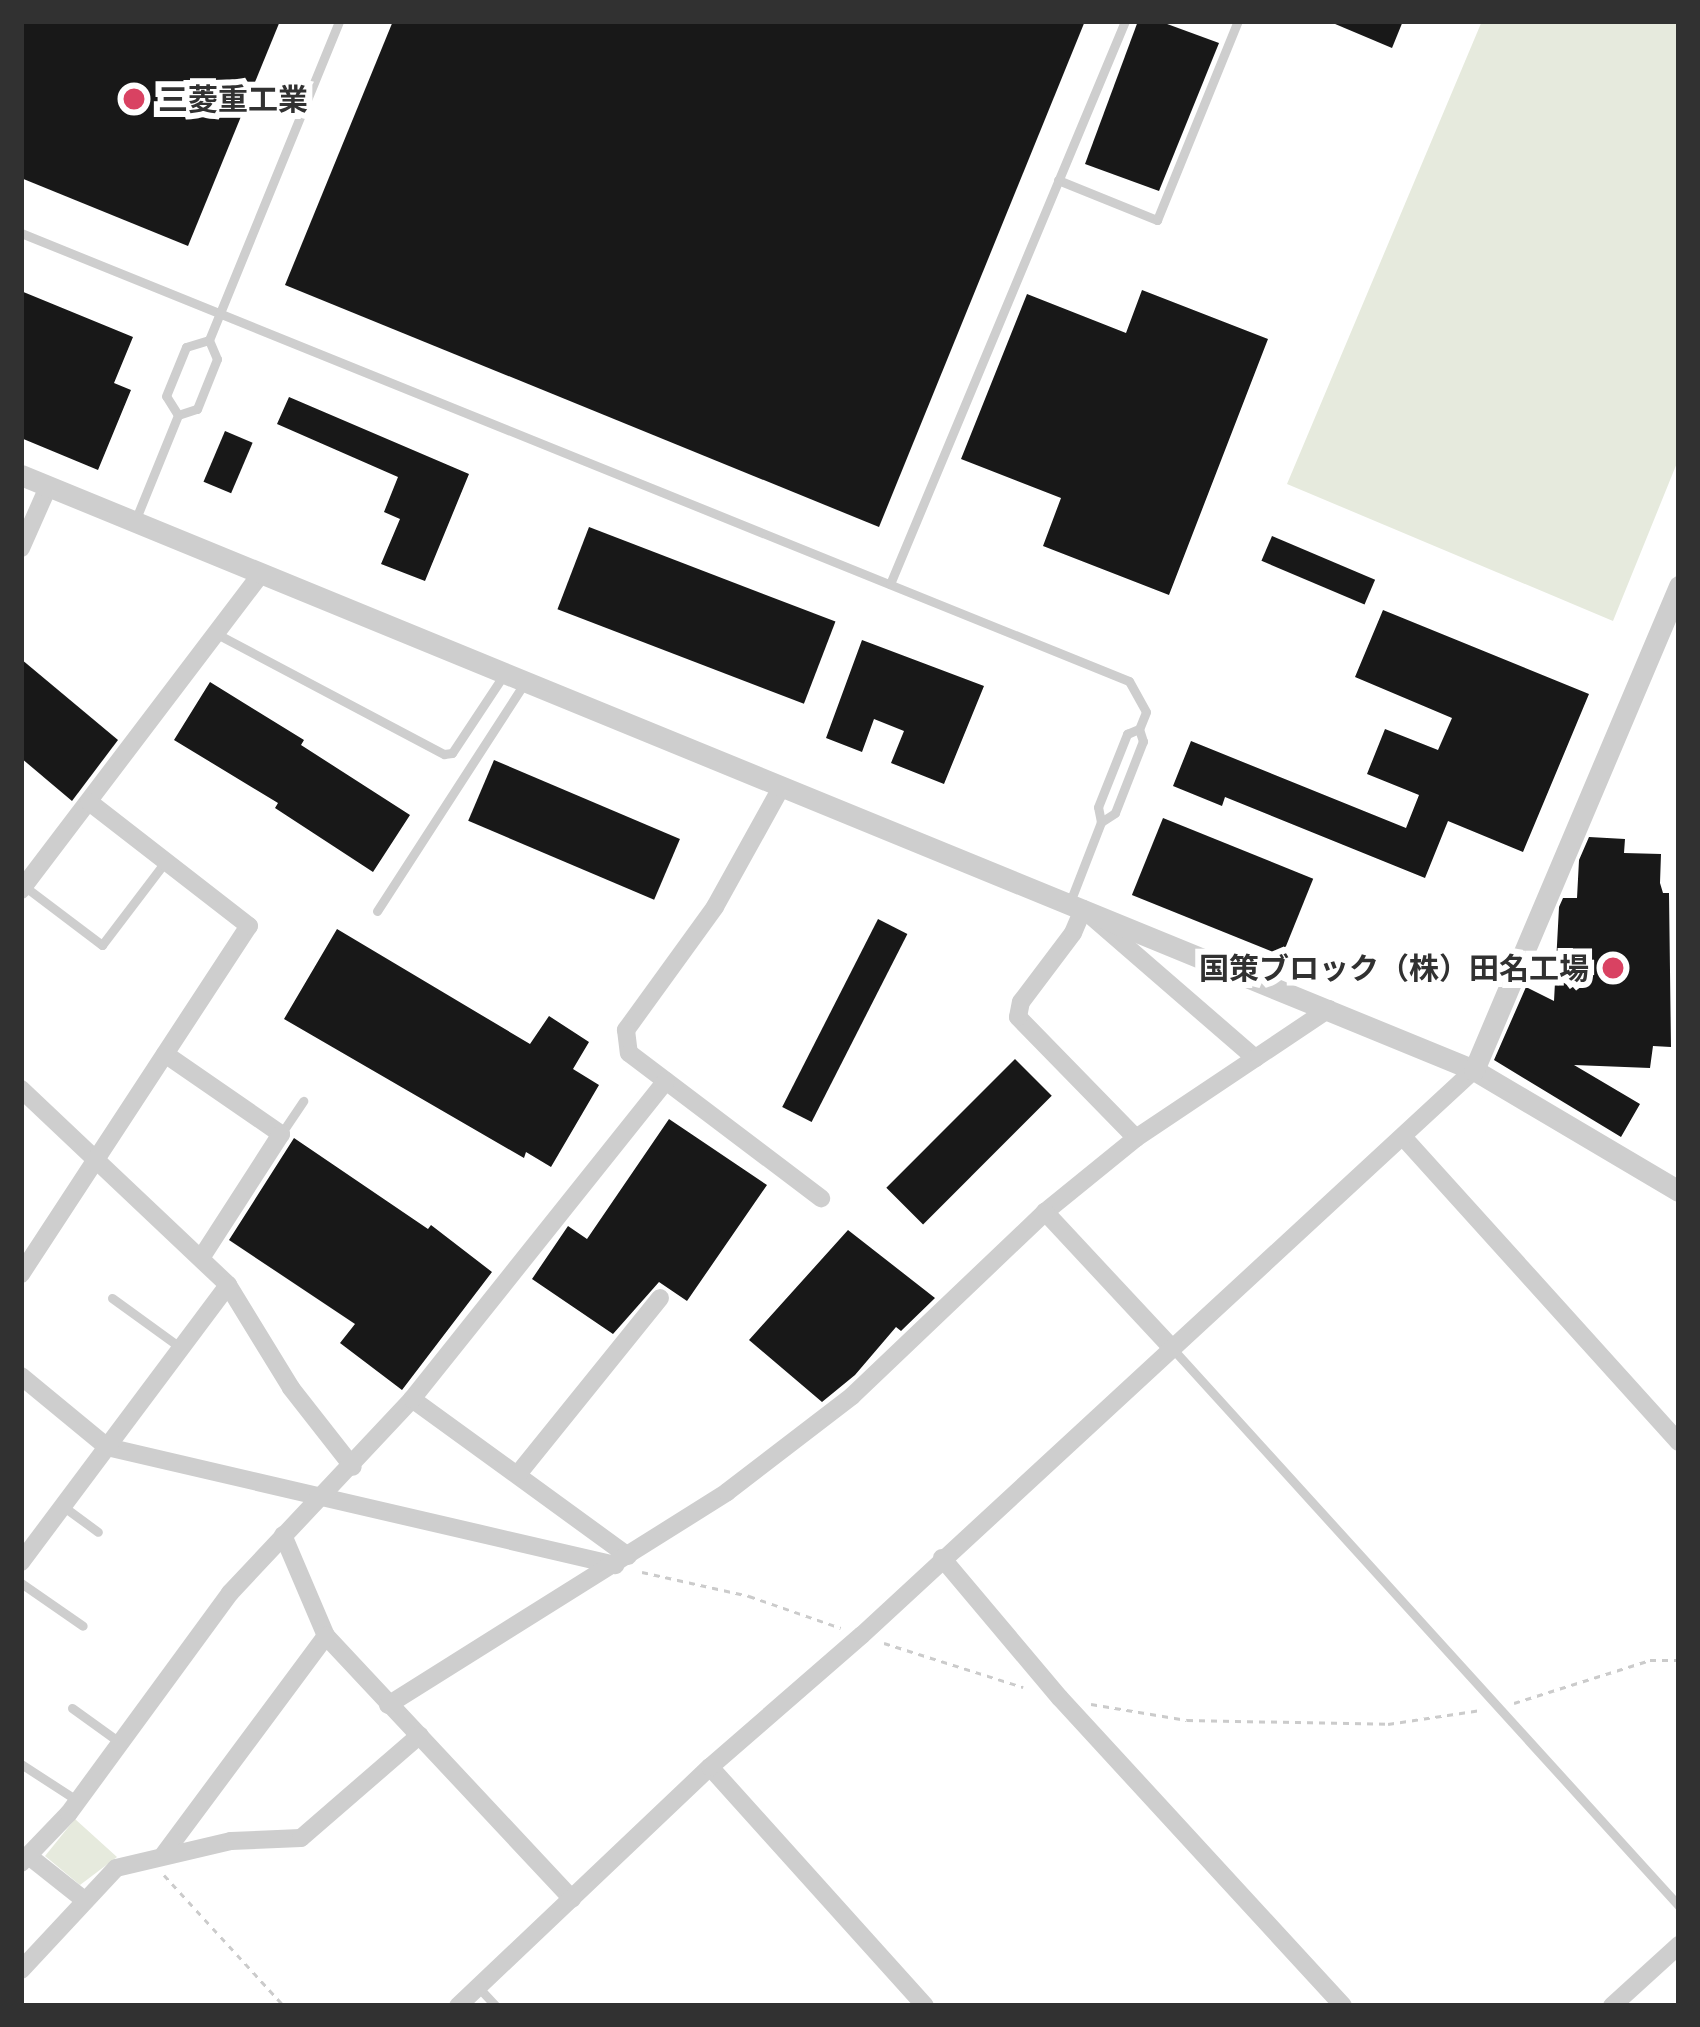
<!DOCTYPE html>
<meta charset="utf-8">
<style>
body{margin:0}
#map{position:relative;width:1700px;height:2027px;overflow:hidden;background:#fff;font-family:Mulish,"Noto Sans JP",sans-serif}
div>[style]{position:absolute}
.green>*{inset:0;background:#e6eadd}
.building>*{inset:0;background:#181818;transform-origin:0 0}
.path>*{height:3px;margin-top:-1.5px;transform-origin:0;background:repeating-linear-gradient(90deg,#cbcbcb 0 6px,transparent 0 12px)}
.service>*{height:9px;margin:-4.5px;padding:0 4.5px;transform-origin:4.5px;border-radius:4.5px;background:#cecece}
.minor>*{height:18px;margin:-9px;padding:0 9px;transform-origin:9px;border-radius:9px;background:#cecece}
.tertiary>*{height:21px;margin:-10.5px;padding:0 10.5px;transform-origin:10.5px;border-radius:10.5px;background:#cecece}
.dots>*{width:33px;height:33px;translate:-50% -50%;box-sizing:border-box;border:6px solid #fff;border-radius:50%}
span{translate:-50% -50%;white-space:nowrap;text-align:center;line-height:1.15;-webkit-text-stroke:12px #fff;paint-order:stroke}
.poi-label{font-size:30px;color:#313131;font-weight:700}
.left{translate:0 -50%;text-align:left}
.right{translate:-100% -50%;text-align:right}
.frame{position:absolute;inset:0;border:24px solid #313131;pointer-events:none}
</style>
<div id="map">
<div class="green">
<div style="clip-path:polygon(1482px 21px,1679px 21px,1679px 458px,1613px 621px,1287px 484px)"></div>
<div style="clip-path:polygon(75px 1819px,117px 1857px,80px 1885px,45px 1856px)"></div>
</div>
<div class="building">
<div style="clip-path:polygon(21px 21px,280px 21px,188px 246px,21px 178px)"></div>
<div style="clip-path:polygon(393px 21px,1085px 21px,879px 527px,285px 285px)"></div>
<div style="clip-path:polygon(1138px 21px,1159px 21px,1219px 43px,1159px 191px,1085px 164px)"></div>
<div style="clip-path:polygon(1328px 21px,1403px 21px,1392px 48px)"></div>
<div style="clip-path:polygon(1142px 290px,1268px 339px,1169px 595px,1043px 546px,1061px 498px,961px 459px,1027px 294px,1126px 333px)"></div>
<div style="clip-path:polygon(21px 291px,133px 337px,114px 383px,131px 390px,98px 470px,21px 438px)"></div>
<div style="clip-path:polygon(289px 397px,469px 474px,425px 581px,381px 564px,400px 519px,384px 512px,398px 477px,277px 424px)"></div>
<div style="left:225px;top:431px;width:30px;height:55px;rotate:23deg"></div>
<div style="left:589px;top:527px;width:264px;height:88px;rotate:21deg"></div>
<div style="left:1272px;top:536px;width:112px;height:27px;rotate:23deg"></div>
<div style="clip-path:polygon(1383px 610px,1589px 694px,1523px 852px,1448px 821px,1425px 878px,1225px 797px,1222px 806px,1173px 786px,1191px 741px,1406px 828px,1419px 795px,1367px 774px,1385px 729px,1438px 750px,1452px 718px,1355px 677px)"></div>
<div style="clip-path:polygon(862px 640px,984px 686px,944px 784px,891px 763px,904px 731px,874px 719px,862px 752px,826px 738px)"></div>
<div style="clip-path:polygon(21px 659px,118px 740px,72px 801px,21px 758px)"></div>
<div style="clip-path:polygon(210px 682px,304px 740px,301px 745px,410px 815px,373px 872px,275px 808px,278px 803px,174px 740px)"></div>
<div style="left:494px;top:760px;width:202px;height:66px;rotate:23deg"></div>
<div style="left:1163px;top:818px;width:162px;height:83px;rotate:22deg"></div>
<div style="clip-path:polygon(1589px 837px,1625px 839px,1624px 853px,1661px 854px,1660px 883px,1663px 893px,1669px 893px,1671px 1047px,1653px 1046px,1650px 1068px,1574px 1065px,1640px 1104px,1621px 1137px,1494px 1060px,1526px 987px,1554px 1001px,1559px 907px,1563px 898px,1577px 898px,1579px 860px)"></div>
<div style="left:878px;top:919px;width:33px;height:211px;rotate:27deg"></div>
<div style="clip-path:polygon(337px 929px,530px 1044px,549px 1016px,589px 1042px,573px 1069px,599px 1085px,551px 1167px,526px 1152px,524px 1158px,284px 1019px)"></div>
<div style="left:1015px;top:1059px;width:52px;height:182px;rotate:45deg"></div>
<div style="clip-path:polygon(669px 1119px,767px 1185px,687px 1301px,659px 1282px,613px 1334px,532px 1279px,568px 1226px,587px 1239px)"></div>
<div style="clip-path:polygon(294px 1138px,428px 1229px,431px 1225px,492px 1272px,402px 1390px,340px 1343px,355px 1324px,229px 1240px)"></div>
<div style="clip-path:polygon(848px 1230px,935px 1298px,901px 1331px,896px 1327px,855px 1375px,822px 1402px,749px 1340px)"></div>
</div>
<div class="path">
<div style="left:642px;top:1572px;width:110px;rotate:12.6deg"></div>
<div style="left:749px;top:1596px;width:97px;rotate:19.2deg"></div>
<div style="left:884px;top:1643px;width:146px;rotate:17.6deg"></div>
<div style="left:1514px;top:1703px;width:143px;rotate:-17.5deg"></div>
<div style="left:1650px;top:1660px;width:29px"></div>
<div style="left:1091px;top:1704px;width:97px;rotate:9.5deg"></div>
<div style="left:1187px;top:1720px;width:201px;rotate:1.1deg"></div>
<div style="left:1388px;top:1724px;width:94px;rotate:-8.6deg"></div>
<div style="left:164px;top:1875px;width:178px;rotate:47.5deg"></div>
</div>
<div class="service">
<div style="left:1058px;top:180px;width:107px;rotate:22deg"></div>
<div style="left:1157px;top:220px;width:215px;rotate:-67.9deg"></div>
<div style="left:21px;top:233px;width:1195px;rotate:22.02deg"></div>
<div style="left:1129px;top:681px;width:35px;rotate:61deg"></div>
<div style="left:1146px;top:712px;width:18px;rotate:112deg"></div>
<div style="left:1139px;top:729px;width:13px;rotate:72deg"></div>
<div style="left:1143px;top:741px;width:77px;rotate:111.3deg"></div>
<div style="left:1115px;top:813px;width:17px;rotate:147deg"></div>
<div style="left:178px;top:415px;width:20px;rotate:-18deg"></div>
<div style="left:197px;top:409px;width:54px;rotate:-68.2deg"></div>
<div style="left:217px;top:359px;width:21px;rotate:-113deg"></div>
<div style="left:209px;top:340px;width:344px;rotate:-67.8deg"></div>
<div style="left:178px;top:415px;width:22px;rotate:-122deg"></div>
<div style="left:166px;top:396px;width:53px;rotate:-67.8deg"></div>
<div style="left:186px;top:347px;width:24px;rotate:-17deg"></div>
<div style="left:135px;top:521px;width:114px;rotate:-67.9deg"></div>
<div style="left:890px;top:584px;width:610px;rotate:-67.34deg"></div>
<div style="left:217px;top:634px;width:257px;rotate:27.9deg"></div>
<div style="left:444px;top:754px;width:8px;rotate:-7deg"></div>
<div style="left:452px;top:753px;width:96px;rotate:-56.5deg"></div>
<div style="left:24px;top:886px;width:98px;rotate:37.1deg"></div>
<div style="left:102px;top:945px;width:104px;rotate:-52.8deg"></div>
<div style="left:1070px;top:902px;width:86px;rotate:-68.8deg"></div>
<div style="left:1101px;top:822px;width:15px;rotate:-101deg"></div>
<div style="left:1098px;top:807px;width:79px;rotate:-68.3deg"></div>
<div style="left:1127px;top:734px;width:13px;rotate:-23deg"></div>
<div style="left:377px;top:911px;width:270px;rotate:-57.1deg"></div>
<div style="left:281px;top:1134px;width:40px;rotate:-56deg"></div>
<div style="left:112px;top:1298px;width:85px;rotate:35.9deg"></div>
<div style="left:1171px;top:1347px;width:755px;rotate:47.74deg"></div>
<div style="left:64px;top:1507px;width:42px;rotate:36.3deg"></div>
<div style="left:21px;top:1583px;width:75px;rotate:34.7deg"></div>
<div style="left:72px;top:1708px;width:62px;rotate:35.8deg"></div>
<div style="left:21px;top:1764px;width:68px;rotate:33deg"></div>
<div style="left:479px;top:1988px;width:25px;rotate:47deg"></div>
</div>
<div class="minor">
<div style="left:21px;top:548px;width:67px;rotate:-66.1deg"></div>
<div style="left:782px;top:786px;width:138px;rotate:119deg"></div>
<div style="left:715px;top:907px;width:152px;rotate:125.9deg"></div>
<div style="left:626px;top:1030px;width:23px;rotate:83deg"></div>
<div style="left:629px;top:1053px;width:241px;rotate:37.1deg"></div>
<div style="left:21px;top:890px;width:398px;rotate:-52.8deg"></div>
<div style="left:165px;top:1054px;width:141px;rotate:34.6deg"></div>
<div style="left:281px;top:1134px;width:148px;rotate:122.8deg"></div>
<div style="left:21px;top:1089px;width:285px;rotate:43.4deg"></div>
<div style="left:228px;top:1285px;width:121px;rotate:58.5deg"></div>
<div style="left:291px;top:1388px;width:100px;rotate:51.9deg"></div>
<div style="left:1136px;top:1138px;width:169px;rotate:-134.3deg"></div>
<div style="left:1018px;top:1017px;width:15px;rotate:-79deg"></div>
<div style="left:1021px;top:1002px;width:86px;rotate:-53deg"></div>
<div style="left:1073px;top:933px;width:26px;rotate:-67deg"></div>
<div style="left:1083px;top:909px;width:228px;rotate:40.9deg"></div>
<div style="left:1404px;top:1138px;width:410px;rotate:47.9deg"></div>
<div style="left:21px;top:1274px;width:416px;rotate:-56.8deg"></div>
<div style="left:249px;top:926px;width:202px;rotate:-142.2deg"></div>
<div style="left:1171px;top:1347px;width:185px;rotate:-133deg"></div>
<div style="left:1045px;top:1212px;width:117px;rotate:-39.1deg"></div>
<div style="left:1136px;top:1138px;width:232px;rotate:-33.8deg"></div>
<div style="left:21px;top:1376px;width:112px;rotate:39.5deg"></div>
<div style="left:107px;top:1447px;width:522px;rotate:13.08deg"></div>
<div style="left:412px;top:1399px;width:267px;rotate:36deg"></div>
<div style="left:518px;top:1474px;width:226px;rotate:-51.1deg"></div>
<div style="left:283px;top:1535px;width:110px;rotate:66.9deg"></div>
<div style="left:326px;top:1636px;width:360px;rotate:46.9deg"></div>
<div style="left:942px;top:1558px;width:183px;rotate:49.9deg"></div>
<div style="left:1060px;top:1698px;width:418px;rotate:47.4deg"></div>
<div style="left:21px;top:1562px;width:346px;rotate:-53.2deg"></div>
<div style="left:388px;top:1705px;width:400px;rotate:-32.1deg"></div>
<div style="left:727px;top:1492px;width:158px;rotate:-37.5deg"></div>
<div style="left:852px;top:1396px;width:267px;rotate:-43.6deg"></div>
<div style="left:710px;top:1767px;width:321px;rotate:48deg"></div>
<div style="left:164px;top:1854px;width:272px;rotate:-53.4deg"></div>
<div style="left:30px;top:1857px;width:68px;rotate:38.4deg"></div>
<div style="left:21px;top:1863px;width:69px;rotate:-46.2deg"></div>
<div style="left:69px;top:1813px;width:273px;rotate:-53.8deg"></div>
<div style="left:230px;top:1593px;width:266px;rotate:-46.8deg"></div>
<div style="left:412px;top:1399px;width:407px;rotate:-51.4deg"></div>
<div style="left:21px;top:1970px;width:139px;rotate:-47deg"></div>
<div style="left:116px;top:1868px;width:118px;rotate:-13.2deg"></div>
<div style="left:231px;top:1841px;width:70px;rotate:-2.5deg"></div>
<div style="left:301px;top:1838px;width:157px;rotate:-40.9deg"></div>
<div style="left:458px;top:2006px;width:347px;rotate:-43.5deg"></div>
<div style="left:710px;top:1767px;width:201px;rotate:-41deg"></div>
<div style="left:862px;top:1635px;width:833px;rotate:-42.71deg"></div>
<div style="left:1612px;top:2006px;width:91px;rotate:-42.3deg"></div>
</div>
<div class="tertiary">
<div style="left:21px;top:475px;width:1570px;rotate:22.27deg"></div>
<div style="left:1474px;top:1070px;width:238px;rotate:30.6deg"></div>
<div style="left:1474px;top:1070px;width:526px;rotate:-67.04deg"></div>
</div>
<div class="dots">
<div style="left:134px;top:99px;background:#d94262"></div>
<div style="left:1613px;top:968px;background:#d94262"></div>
</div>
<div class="poi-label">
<span class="left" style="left:158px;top:99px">三菱重工業</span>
<span class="right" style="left:1589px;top:968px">国策ブロック（株）田名工場</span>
</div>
<div class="frame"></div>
</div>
